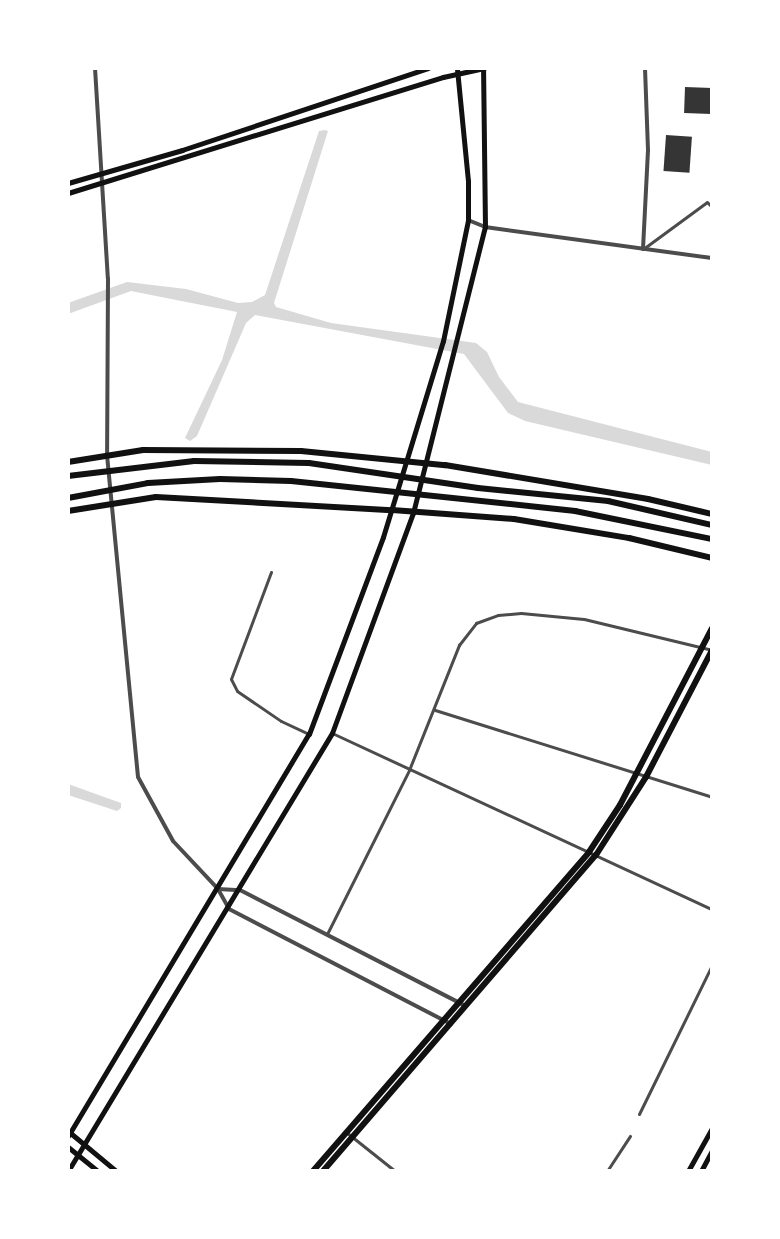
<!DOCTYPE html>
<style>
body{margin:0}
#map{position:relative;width:780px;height:1239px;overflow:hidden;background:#fff;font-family:"PT Serif",serif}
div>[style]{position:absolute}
.water>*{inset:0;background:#d9d9d9}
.building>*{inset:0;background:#353535;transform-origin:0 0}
.pedestrian>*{height:3px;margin:-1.5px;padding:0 1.5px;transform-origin:1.5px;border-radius:1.5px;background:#4c4c4c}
.minor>*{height:3px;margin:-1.5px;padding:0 1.5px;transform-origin:1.5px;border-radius:1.5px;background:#4c4c4c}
.tertiary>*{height:4px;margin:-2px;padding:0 2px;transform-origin:2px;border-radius:2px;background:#4c4c4c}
.secondary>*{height:5px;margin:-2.5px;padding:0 2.5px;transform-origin:2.5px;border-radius:2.5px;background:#111}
.primary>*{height:6px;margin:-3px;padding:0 3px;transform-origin:3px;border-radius:3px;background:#111}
span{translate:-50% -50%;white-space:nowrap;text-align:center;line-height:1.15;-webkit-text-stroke:7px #fff;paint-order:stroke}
.frame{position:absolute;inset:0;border:70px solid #fff;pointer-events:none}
</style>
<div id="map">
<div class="water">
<div style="clip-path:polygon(325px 130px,328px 131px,274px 303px,276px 307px,331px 323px,476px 343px,487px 352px,499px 377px,518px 402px,712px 452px,712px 465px,525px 421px,508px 413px,464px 354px,255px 315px,246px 323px,197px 436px,190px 441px,185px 438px,222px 360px,237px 312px,131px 291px,68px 314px,68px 303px,127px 282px,186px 289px,238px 303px,252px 302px,265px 295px,319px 131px)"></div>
<div style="clip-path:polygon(68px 784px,121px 803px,121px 808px,117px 811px,68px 795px)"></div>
</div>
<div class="building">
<div style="left:685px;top:87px;width:27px;height:26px;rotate:2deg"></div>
<div style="left:666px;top:135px;width:26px;height:36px;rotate:4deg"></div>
</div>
<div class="pedestrian">
<div style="left:643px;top:249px;width:79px;rotate:-36.3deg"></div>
<div style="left:707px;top:202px;width:7px;rotate:45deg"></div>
</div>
<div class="minor">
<div style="left:271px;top:572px;width:114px;rotate:110.5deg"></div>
<div style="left:231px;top:679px;width:13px;rotate:63deg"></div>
<div style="left:237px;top:691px;width:53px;rotate:34.3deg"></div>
<div style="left:281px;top:721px;width:31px;rotate:25deg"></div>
<div style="left:435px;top:710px;width:290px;rotate:17.4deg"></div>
<div style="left:332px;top:733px;width:419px;rotate:24.9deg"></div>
<div style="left:327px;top:934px;width:183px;rotate:-63.4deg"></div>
<div style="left:409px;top:770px;width:135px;rotate:-68.2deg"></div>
<div style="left:459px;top:645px;width:28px;rotate:-52deg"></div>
<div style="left:476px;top:623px;width:23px;rotate:-20deg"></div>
<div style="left:498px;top:615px;width:23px;rotate:-5deg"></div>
<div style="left:521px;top:613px;width:63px;rotate:5.4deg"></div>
<div style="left:584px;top:619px;width:132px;rotate:13.6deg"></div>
<div style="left:639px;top:1114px;width:166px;rotate:-63.9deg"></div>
<div style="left:346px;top:1132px;width:63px;rotate:38.5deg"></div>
<div style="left:607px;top:1171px;width:42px;rotate:-56.7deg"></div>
</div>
<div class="tertiary">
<div style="left:95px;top:68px;width:211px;rotate:86.5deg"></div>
<div style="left:108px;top:279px;width:176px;rotate:90.3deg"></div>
<div style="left:107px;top:455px;width:323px;rotate:84.5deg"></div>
<div style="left:138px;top:777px;width:73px;rotate:61.3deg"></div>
<div style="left:173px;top:841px;width:66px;rotate:46.8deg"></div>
<div style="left:218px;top:889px;width:23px;rotate:61deg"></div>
<div style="left:229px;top:909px;width:250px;rotate:27.4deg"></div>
<div style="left:468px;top:220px;width:18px;rotate:22deg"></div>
<div style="left:485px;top:227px;width:229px;rotate:7.8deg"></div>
<div style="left:643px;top:249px;width:99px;rotate:-87.1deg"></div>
<div style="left:648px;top:150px;width:82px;rotate:-92.1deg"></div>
<div style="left:218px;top:889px;width:22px;rotate:3deg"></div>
<div style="left:240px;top:890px;width:254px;rotate:27.2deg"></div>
</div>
<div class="secondary">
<div style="left:68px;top:183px;width:119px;rotate:-16.1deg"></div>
<div style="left:182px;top:150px;width:259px;rotate:-18.4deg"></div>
<div style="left:68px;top:193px;width:393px;rotate:-17.2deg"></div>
<div style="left:443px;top:77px;width:42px;rotate:-12.4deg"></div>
<div style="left:68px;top:1131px;width:62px;rotate:39.8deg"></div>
<div style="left:68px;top:1136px;width:469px;rotate:-59.1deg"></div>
<div style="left:309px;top:734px;width:210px;rotate:-69.4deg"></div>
<div style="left:383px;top:537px;width:205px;rotate:-73deg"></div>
<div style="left:443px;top:341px;width:124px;rotate:-78.3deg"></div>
<div style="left:468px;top:220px;width:39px;rotate:-90deg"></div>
<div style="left:468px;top:181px;width:114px;rotate:-95.6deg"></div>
<div style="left:68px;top:1147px;width:38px;rotate:39deg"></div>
<div style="left:68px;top:1171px;width:511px;rotate:-58.92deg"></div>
<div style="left:332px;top:733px;width:234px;rotate:-69.8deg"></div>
<div style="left:413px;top:513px;width:295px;rotate:-75.9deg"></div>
<div style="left:485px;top:227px;width:159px;rotate:-90.7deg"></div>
<div style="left:688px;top:1171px;width:49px;rotate:-60.8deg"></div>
<div style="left:701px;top:1171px;width:24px;rotate:-62deg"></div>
</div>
<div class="primary">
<div style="left:68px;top:462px;width:76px;rotate:-9.1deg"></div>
<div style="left:143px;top:450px;width:158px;rotate:0.4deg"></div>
<div style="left:301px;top:451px;width:145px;rotate:5.6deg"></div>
<div style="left:445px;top:465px;width:206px;rotate:9.5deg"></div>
<div style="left:648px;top:499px;width:66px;rotate:13.2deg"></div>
<div style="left:68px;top:476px;width:127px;rotate:-6.8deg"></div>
<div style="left:194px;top:461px;width:115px;rotate:1deg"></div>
<div style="left:309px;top:463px;width:171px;rotate:8.4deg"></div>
<div style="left:478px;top:488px;width:131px;rotate:5.7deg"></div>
<div style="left:608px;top:501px;width:107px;rotate:13deg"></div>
<div style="left:68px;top:498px;width:81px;rotate:-10.6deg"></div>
<div style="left:148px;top:483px;width:72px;rotate:-3.2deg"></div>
<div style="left:220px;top:479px;width:71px;rotate:1.6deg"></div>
<div style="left:291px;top:481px;width:286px;rotate:6deg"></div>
<div style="left:575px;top:511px;width:140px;rotate:11.6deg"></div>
<div style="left:68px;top:511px;width:89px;rotate:-9deg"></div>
<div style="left:156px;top:497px;width:236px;rotate:3.2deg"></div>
<div style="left:392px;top:510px;width:122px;rotate:4.2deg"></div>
<div style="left:514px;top:519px;width:117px;rotate:9.4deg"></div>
<div style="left:629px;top:538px;width:85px;rotate:13.5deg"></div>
<div style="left:313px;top:1171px;width:422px;rotate:-49.1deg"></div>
<div style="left:589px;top:852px;width:56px;rotate:-56.6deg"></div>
<div style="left:620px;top:805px;width:199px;rotate:-62.5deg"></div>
<div style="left:323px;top:1171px;width:418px;rotate:-49.2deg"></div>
<div style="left:596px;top:855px;width:93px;rotate:-57.3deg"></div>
<div style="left:646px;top:777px;width:143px;rotate:-62.5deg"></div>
</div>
<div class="frame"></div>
</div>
